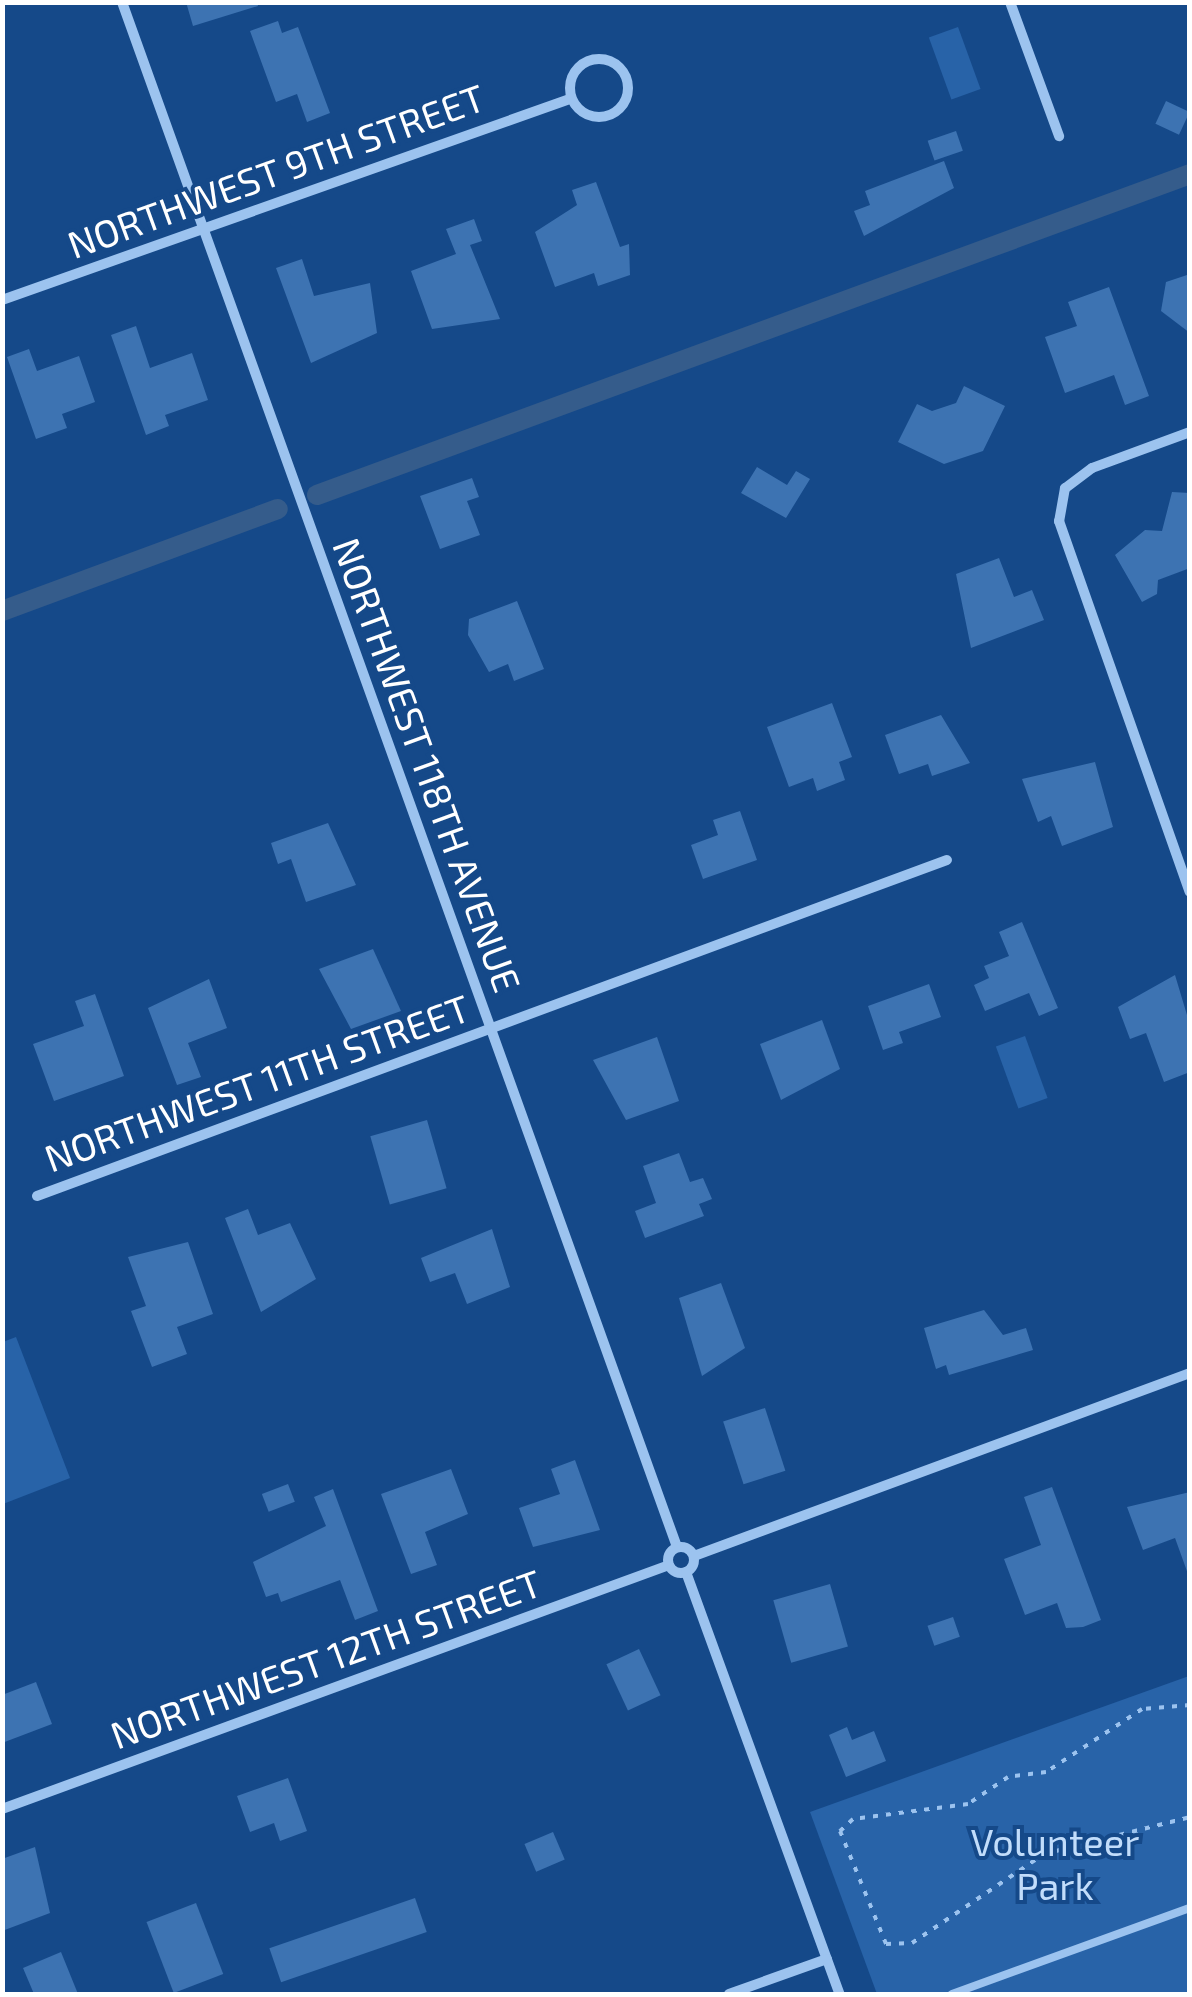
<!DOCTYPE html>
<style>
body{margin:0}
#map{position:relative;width:1192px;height:1997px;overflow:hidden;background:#154989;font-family:"Exo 2",sans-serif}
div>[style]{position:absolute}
.green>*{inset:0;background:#2863a8;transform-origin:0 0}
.canal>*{height:20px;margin:-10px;padding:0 10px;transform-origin:10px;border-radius:10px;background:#355c8b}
.building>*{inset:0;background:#3d73b2;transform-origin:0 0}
.path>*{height:4px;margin-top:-2px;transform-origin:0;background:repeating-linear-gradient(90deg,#9cc3ef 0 5px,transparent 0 13px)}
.lane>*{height:8px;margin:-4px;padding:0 4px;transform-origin:4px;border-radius:4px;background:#9cc3ef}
.street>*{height:10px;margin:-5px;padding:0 5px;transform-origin:5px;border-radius:5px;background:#9cc3ef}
.street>.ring{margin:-5px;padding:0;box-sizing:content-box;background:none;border:10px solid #9cc3ef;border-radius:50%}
span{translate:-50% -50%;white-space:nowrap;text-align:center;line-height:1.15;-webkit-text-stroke:8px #154989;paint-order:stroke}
.street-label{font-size:38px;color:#fff}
.park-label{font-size:38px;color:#c2ddfb}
.frame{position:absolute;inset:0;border:5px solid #fff;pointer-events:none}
</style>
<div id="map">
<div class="green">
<div style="left:958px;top:27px;width:66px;height:31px;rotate:70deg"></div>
<div style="left:1025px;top:1036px;width:66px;height:31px;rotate:70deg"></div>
<div style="clip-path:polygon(16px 1337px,70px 1478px,3px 1504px,3px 1342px)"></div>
<div style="clip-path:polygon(1189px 1676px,1189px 1994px,877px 1994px,810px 1812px)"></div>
</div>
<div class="canal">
<div style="left:317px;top:495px;width:930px;rotate:-20.19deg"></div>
<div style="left:2px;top:611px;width:294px;rotate:-20.3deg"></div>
</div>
<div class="building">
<div style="clip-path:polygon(186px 2px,257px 2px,258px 6px,193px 26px)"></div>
<div style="clip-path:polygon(278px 21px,282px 33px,298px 27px,330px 113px,307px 122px,297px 94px,276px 102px,250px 31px)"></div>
<div style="left:1166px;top:101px;width:26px;height:25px;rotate:25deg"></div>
<div style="left:956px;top:131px;width:21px;height:30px;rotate:71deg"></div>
<div style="clip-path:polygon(944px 161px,954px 188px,864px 236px,854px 211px,870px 205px,865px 191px)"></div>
<div style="clip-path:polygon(596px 182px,620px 247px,629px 244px,630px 275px,598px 286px,594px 273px,555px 287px,535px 232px,577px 205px,572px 190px)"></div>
<div style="clip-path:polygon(474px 219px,482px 241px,470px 245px,500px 319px,432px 329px,411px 271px,456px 254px,446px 229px)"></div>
<div style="clip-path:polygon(302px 259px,314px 296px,370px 283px,377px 333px,311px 363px,276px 268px)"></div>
<div style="clip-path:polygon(1190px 274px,1190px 333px,1161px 311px,1166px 282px)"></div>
<div style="clip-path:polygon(1109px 287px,1149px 396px,1125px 405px,1114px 375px,1065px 393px,1045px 337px,1077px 326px,1068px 302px)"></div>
<div style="clip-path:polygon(136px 326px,150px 368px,192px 353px,208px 400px,165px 415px,169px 426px,146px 435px,111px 335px)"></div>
<div style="clip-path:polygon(29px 349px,37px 371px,79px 356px,95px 402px,62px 414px,67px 428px,36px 439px,7px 357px)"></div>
<div style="clip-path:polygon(964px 386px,1005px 406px,983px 451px,944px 464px,898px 442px,917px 404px,932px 411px,956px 403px)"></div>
<div style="clip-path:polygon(757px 467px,787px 485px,796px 471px,810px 479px,786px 518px,741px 493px)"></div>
<div style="clip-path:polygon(472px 478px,479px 497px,467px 501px,480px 535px,440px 549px,420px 496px)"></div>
<div style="clip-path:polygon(1172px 492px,1190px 493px,1190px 568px,1158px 580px,1157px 594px,1142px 602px,1115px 555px,1145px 530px,1162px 531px)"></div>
<div style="clip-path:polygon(999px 558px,1014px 597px,1032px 590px,1044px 620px,971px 648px,956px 574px)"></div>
<div style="clip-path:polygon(517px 601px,544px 669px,514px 681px,508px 664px,489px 672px,468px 635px,469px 619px)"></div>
<div style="clip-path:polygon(832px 703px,852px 757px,839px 762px,845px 780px,817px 791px,813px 778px,789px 787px,767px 727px)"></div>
<div style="clip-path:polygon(941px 715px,970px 763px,932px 776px,928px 764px,899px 774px,885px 735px)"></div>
<div style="clip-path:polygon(1095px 762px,1113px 827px,1062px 846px,1051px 816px,1038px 822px,1022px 779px)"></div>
<div style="clip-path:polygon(740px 811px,757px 860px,703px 879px,691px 845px,718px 835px,713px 820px)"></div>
<div style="clip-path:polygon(328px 823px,356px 885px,306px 902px,291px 859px,278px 864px,271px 843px)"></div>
<div style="clip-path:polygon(1022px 922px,1058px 1008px,1039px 1016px,1029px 993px,985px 1011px,974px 985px,989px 978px,984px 966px,1009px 956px,999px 932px)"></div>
<div style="clip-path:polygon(373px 949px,401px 1011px,351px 1029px,319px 969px)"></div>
<div style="clip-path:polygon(1175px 975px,1190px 1025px,1190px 1072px,1164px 1082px,1146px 1033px,1130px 1039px,1118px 1007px)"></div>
<div style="clip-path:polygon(209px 979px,227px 1028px,188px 1043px,201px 1077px,177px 1085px,148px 1008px)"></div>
<div style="clip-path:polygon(929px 984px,941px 1017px,899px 1032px,903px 1043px,883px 1050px,868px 1006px)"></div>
<div style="clip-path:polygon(95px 994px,124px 1076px,54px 1101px,33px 1044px,84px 1026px,75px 1001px)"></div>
<div style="clip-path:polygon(822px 1020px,840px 1069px,781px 1100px,760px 1044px)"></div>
<div style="clip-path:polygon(657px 1037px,679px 1101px,626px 1120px,593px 1060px)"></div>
<div style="left:427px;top:1120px;width:71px;height:59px;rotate:74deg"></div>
<div style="clip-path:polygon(679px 1153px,690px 1182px,703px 1178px,712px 1199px,699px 1204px,704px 1216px,645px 1238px,635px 1211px,656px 1203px,643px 1166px)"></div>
<div style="clip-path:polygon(248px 1209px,258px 1235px,290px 1223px,316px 1279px,261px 1312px,225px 1218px)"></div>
<div style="clip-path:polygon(492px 1229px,510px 1287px,467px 1304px,455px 1273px,430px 1282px,421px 1258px)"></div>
<div style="clip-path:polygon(188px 1242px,213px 1314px,177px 1327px,187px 1354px,152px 1367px,131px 1311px,146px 1306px,128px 1257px)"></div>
<div style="clip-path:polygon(721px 1283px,745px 1348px,702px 1376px,679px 1298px)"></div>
<div style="clip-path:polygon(984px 1310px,1003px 1335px,1026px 1328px,1033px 1350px,949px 1375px,946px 1365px,936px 1369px,924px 1328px)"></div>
<div style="left:765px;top:1408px;width:66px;height:44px;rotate:72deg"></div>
<div style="clip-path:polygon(575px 1460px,600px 1530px,533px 1547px,519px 1508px,560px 1494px,551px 1469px)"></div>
<div style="clip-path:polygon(451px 1469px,468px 1514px,425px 1532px,437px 1565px,411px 1574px,381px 1494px)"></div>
<div style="left:288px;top:1484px;width:19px;height:28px;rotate:69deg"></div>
<div style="clip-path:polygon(1052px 1487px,1101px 1620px,1083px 1627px,1066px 1628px,1057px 1603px,1025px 1615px,1004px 1559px,1041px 1545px,1024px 1497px)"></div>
<div style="clip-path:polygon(333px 1489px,378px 1611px,355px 1620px,340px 1580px,281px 1602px,278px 1593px,266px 1597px,253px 1562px,326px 1526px,314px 1497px)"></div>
<div style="clip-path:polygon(1190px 1492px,1190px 1573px,1188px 1574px,1175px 1538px,1143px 1550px,1127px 1507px)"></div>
<div style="left:830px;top:1584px;width:65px;height:59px;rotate:74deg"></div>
<div style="left:953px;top:1617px;width:21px;height:27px;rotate:71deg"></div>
<div style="left:639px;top:1649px;width:51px;height:36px;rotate:65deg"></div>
<div style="clip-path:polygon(36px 1682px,52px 1724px,2px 1743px,2px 1695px)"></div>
<div style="clip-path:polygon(847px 1727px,852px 1740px,874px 1731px,886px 1761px,846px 1777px,829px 1735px)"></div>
<div style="clip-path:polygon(288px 1778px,307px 1831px,280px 1841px,274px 1823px,250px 1832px,237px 1796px)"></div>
<div style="left:553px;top:1832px;width:30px;height:31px;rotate:67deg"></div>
<div style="clip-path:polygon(35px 1847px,50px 1913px,2px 1931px,2px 1859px)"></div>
<div style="left:415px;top:1898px;width:36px;height:154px;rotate:71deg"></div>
<div style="left:196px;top:1903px;width:76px;height:53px;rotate:69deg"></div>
<div style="clip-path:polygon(61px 1952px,78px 1994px,34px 1994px,23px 1968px)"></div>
</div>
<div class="path">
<div style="left:1190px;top:1705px;width:48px;rotate:175.2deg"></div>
<div style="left:1142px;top:1709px;width:115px;rotate:146.7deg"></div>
<div style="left:1046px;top:1772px;width:38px;rotate:173deg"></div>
<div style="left:1008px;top:1777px;width:48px;rotate:146deg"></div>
<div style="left:968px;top:1804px;width:116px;rotate:172.6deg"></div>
<div style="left:853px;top:1819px;width:18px;rotate:137deg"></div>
<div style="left:840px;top:1831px;width:122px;rotate:67.8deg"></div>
<div style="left:886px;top:1944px;width:26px;rotate:-2deg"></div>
<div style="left:912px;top:1943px;width:159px;rotate:-34deg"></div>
<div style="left:1044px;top:1854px;width:151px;rotate:-14.2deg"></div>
</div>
<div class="lane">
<div style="left:952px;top:1994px;width:253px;rotate:-19.9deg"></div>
</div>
<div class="street">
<div style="left:122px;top:2px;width:1642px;rotate:70.24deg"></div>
<div style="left:1010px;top:2px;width:143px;rotate:69.9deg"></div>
<div class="ring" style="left:570px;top:59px;width:48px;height:48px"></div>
<div style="left:2px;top:300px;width:603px;rotate:-19.49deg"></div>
<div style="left:1190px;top:432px;width:104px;rotate:159.8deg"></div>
<div style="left:1092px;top:468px;width:34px;rotate:143deg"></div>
<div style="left:1065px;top:488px;width:34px;rotate:100deg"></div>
<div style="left:1059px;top:521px;width:393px;rotate:70.6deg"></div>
<div style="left:37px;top:1196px;width:970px;rotate:-20.27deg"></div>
<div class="ring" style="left:668px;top:1547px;width:16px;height:16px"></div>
<div style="left:694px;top:1556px;width:529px;rotate:-20.25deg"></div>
<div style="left:686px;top:1572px;width:449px;rotate:70deg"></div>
<div style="left:2px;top:1809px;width:710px;rotate:-20.09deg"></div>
<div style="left:729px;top:1994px;width:104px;rotate:-19.7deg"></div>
</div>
<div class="street-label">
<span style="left:276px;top:171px;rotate:-20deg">NORTHWEST 9TH STREET</span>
<span style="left:427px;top:765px;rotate:70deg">NORTHWEST 118TH AVENUE</span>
<span style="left:257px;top:1083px;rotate:-20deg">NORTHWEST 11TH STREET</span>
<span style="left:326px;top:1659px;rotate:-20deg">NORTHWEST 12TH STREET</span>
</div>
<div class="park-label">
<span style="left:1055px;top:1864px">Volunteer<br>Park</span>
</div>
<div class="frame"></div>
</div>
